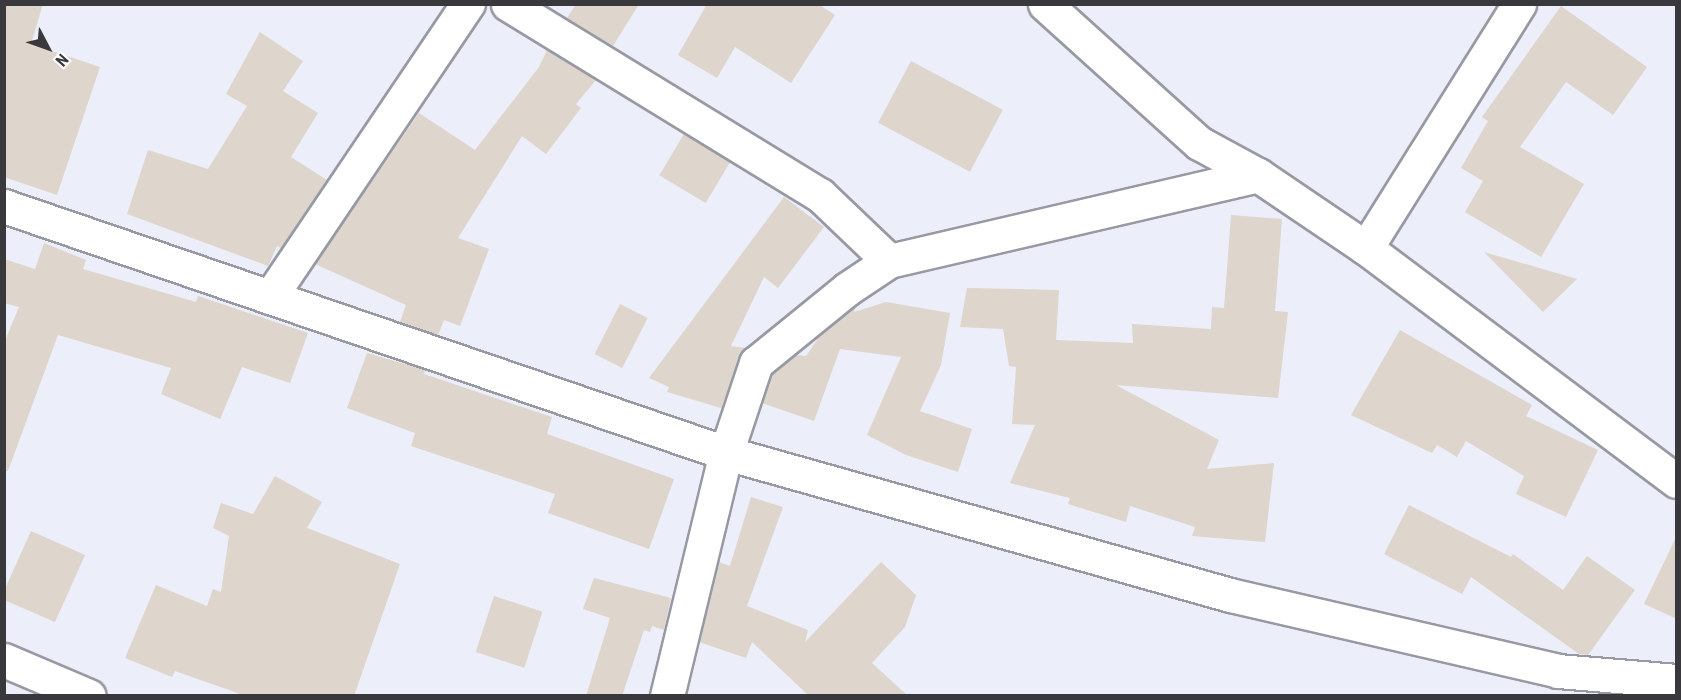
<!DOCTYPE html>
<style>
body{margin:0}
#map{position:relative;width:1681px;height:700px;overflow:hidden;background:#eceefa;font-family:"Roboto Condensed",sans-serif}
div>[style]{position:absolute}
.building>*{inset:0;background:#ded5cc;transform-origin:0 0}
.roads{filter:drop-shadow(2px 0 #9799a3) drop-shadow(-2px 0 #9799a3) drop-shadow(0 2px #9799a3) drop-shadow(0 -2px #9799a3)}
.minor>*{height:33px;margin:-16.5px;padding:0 16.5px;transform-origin:16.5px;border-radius:16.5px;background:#fff}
span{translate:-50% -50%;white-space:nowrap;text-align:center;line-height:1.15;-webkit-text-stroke:5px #fcfcfe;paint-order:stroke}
.frame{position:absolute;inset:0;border:6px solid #38383d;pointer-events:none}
.north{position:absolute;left:18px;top:18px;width:60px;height:60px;-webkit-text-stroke:4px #fcfcfe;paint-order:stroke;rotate:131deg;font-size:16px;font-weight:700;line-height:24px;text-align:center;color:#38383d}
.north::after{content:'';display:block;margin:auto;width:21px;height:27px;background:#38383d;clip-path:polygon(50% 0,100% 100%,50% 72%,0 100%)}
</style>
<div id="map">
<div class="building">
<div style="clip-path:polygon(4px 4px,43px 4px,31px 44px,100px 67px,57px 195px,4px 177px)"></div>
<div style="clip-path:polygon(576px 4px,639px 4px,613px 46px,567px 18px)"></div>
<div style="clip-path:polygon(707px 4px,818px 4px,835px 15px,791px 83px,735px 47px,717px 78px,678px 55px)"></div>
<div style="clip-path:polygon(1561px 6px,1647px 67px,1613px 115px,1566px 82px,1520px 147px,1584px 184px,1541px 257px,1465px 212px,1483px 181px,1461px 168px,1488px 121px,1482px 117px)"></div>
<div style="clip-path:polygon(260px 32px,303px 61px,283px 91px,318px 113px,291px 157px,327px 180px,281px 248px,277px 246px,268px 266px,127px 214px,148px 150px,208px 169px,247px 106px,226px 94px)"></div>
<div style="clip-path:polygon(547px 50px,596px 80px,576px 104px,581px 108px,546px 154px,522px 136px,458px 238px,489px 249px,460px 326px,444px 320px,438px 335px,400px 322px,406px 305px,315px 264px,419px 113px,475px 150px,539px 67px)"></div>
<div style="left:911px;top:61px;width:104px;height:70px;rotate:28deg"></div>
<div style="left:684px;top:134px;width:54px;height:48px;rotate:31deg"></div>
<div style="clip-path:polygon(784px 197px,824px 227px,778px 288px,764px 277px,731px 346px,745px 348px,721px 408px,667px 392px,669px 387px,649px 378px)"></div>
<div style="clip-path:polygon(1231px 215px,1282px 219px,1275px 311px,1288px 312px,1278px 398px,1116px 385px,1219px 440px,1207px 469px,1274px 463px,1265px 542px,1192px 536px,1195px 527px,1130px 506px,1126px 522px,1068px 504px,1070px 498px,1010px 483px,1035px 425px,1012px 424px,1016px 367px,1009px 366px,1003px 329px,960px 327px,967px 288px,1059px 290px,1056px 340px,1133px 343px,1132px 324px,1211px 329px,1212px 307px,1224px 308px)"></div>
<div style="clip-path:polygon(44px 243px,86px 260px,83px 269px,196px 302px,198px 296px,308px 333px,290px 383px,242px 367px,220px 419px,161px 394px,171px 368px,58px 335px,8px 471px,4px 471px,4px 343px,19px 307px,4px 303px,4px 259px,35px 269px)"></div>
<div style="clip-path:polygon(1484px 252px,1577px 279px,1543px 312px)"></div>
<div style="clip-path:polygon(886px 302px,950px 313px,941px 365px,920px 411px,972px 429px,958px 472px,906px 455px,867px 435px,901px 357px,840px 349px,814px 421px,762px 403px,772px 374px,796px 355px,806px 356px,822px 333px,856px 306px,854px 312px)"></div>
<div style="left:620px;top:304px;width:31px;height:56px;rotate:27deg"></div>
<div style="clip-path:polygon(1400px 330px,1532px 405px,1526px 416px,1598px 450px,1566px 517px,1516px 494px,1524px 476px,1466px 441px,1457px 457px,1437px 445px,1432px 453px,1351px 415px)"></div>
<div style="clip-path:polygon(367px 353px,425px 370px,424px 374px,552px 417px,547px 434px,674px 479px,649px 549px,548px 513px,555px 494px,411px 446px,415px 433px,347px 408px)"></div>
<div style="clip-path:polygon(275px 476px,322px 502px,307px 528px,400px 564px,354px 696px,246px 696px,175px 671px,172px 677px,125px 658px,156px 585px,207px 606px,213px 589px,221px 592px,229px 536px,213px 528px,221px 503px,253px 514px)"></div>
<div style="clip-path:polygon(751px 497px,783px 507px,747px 606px,808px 630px,805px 642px,881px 562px,916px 595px,905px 627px,872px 663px,908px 696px,809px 696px,752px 642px,746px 658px,699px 642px,719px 562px,730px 566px)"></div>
<div style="clip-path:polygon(1409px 505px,1511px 557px,1513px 554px,1563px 590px,1587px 556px,1635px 590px,1588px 655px,1579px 654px,1471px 577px,1462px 594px,1384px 554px)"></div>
<div style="clip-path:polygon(31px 531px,85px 555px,55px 622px,4px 600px,4px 591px)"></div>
<div style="clip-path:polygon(1677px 535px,1677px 619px,1644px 604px)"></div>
<div style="clip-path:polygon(594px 578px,671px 598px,664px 630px,652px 626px,650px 632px,644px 630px,622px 696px,586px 696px,610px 618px,583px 609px)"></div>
<div style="left:494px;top:596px;width:51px;height:59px;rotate:18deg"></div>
</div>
<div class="roads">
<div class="minor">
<div style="left:508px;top:4px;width:366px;rotate:31.5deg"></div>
<div style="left:820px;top:195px;width:95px;rotate:43.7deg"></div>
<div style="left:1045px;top:4px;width:207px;rotate:42.1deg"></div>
<div style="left:1199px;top:143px;width:67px;rotate:28.5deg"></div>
<div style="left:1258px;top:175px;width:130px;rotate:34.1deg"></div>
<div style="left:1366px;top:248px;width:388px;rotate:36.9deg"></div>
<div style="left:4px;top:206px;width:763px;rotate:18.89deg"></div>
<div style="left:726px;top:453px;width:524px;rotate:15.73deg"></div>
<div style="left:1230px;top:595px;width:337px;rotate:13deg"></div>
<div style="left:1558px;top:671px;width:118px;rotate:4.8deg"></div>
<div style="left:1366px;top:248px;width:288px;rotate:-57.9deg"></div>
<div style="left:270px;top:297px;width:354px;rotate:-56deg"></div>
<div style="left:4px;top:660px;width:92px;rotate:23deg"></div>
<div style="left:667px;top:696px;width:250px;rotate:-76.4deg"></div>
<div style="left:726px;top:453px;width:95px;rotate:-71.6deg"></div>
<div style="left:756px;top:363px;width:117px;rotate:-39.1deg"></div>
<div style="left:847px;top:289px;width:50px;rotate:-33.7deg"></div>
<div style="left:889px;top:261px;width:379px;rotate:-13.1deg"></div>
</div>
</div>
<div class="frame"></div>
<div class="north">N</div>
</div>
